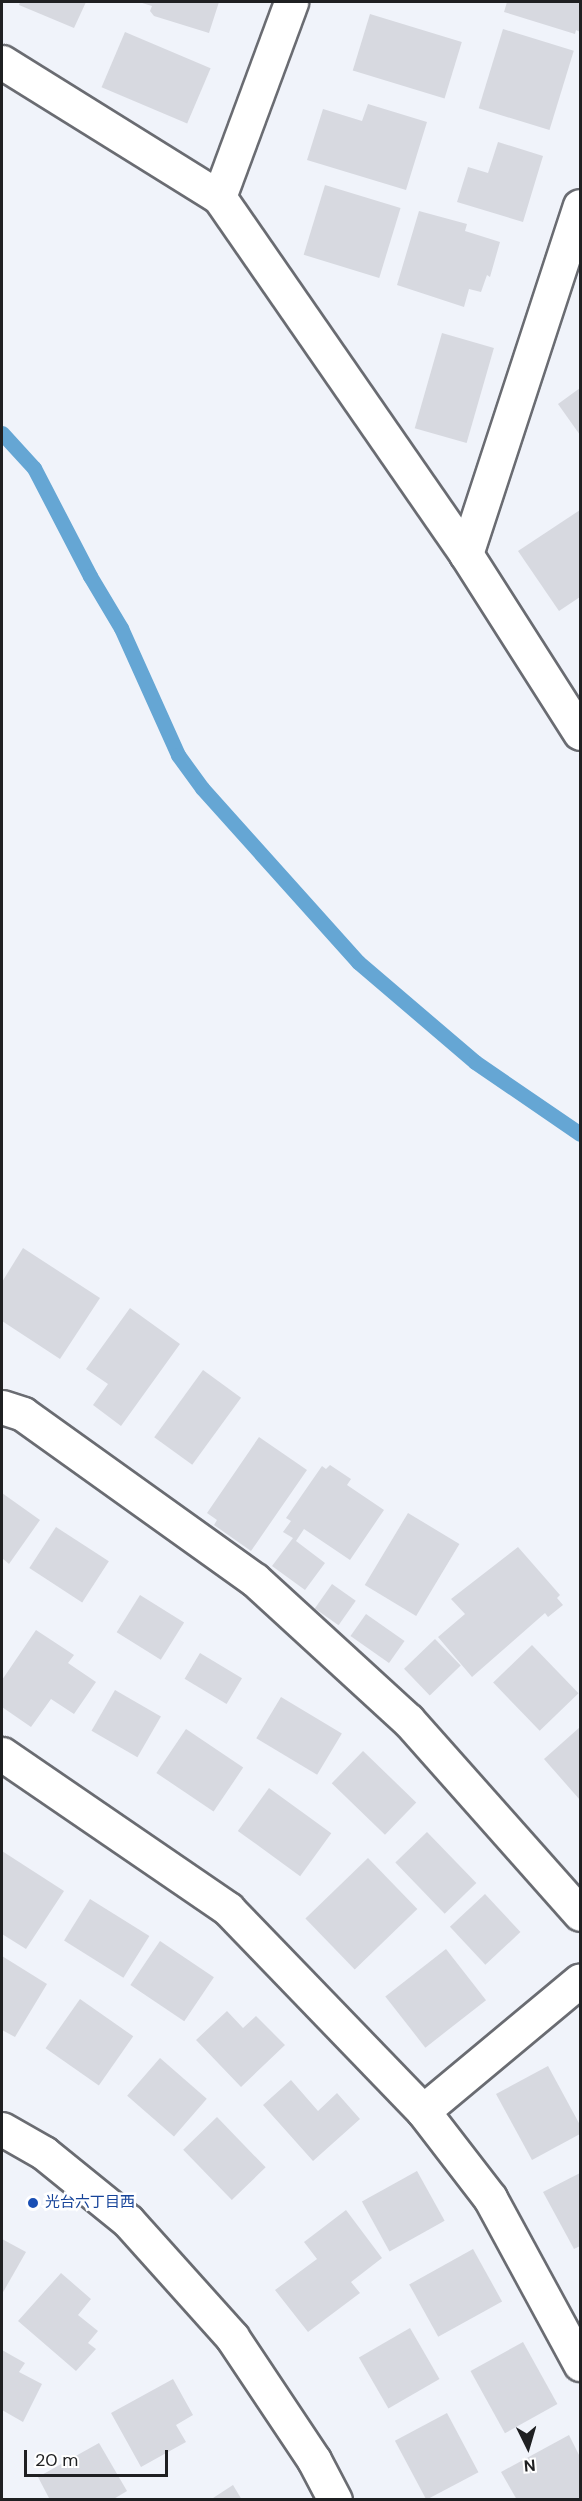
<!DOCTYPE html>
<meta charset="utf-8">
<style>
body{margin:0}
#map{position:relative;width:582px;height:2501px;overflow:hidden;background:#f0f3fa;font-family:"DM Sans","Noto Sans JP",sans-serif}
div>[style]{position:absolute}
.stream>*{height:15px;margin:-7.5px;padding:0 7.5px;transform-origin:7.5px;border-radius:7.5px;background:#65a6d4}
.building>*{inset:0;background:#d7d9e0;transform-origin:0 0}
.roads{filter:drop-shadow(2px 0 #6a6c72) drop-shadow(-2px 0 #6a6c72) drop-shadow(0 2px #6a6c72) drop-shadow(0 -2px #6a6c72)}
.street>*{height:33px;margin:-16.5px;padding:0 16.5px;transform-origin:16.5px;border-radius:16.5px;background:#fff}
.secondary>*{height:33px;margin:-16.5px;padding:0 16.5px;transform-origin:16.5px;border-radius:16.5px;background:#fff}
.dots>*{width:16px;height:16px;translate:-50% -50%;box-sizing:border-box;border:3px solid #fff;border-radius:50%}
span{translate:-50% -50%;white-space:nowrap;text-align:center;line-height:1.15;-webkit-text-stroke:5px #fff;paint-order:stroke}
.transit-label{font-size:15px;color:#164399}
.left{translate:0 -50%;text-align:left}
.frame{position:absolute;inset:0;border:3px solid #1f2022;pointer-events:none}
.north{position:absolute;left:498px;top:2417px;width:60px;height:60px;-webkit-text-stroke:4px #fff;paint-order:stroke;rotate:175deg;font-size:16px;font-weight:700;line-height:24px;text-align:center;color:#1f2022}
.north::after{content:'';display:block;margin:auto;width:21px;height:27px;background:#1f2022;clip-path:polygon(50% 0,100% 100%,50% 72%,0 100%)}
.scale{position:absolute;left:24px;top:2450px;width:144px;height:27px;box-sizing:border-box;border:3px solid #1f2022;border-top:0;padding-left:8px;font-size:18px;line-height:21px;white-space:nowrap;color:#1f2022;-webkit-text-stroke:4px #fff;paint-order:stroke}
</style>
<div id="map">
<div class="stream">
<div style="left:2px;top:433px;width:47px;rotate:47.6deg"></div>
<div style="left:34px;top:468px;width:122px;rotate:62.6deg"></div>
<div style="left:90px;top:576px;width:61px;rotate:59.2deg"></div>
<div style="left:121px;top:628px;width:139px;rotate:65.8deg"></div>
<div style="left:178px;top:755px;width:41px;rotate:54deg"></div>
<div style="left:202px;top:788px;width:234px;rotate:48.1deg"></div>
<div style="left:358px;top:962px;width:154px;rotate:40.5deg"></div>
<div style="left:475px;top:1062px;width:127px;rotate:34.4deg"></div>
</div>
<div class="building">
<div style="clip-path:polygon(20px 2px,86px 2px,74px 28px,19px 5px)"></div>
<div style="clip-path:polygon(139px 2px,219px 2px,209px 33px,154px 16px,150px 11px,152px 6px)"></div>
<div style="clip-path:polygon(507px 2px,580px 2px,580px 32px,576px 30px,575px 34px,504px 12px)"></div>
<div style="left:370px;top:14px;width:96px;height:59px;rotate:17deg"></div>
<div style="left:503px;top:29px;width:74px;height:83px;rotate:17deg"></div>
<div style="left:125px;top:32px;width:93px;height:60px;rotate:23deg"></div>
<div style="clip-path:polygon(368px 104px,427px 122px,406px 190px,307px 160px,323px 109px,362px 121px)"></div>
<div style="clip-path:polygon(498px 142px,543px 156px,523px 222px,457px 202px,468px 167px,488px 173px)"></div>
<div style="left:325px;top:185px;width:79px;height:73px;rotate:17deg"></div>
<div style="clip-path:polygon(419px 211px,467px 224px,465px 231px,500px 242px,490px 277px,487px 275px,481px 292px,469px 289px,464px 307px,397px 285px)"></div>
<div style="left:442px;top:333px;width:54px;height:99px;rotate:16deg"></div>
<div style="clip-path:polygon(580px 388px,580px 435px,558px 404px)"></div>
<div style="clip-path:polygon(580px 510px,580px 597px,559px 611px,518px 551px)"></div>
<div style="clip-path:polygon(23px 1248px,100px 1298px,60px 1359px,2px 1321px,2px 1282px)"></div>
<div style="clip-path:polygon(130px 1308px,180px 1344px,121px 1426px,93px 1405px,108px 1384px,86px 1369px)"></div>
<div style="left:203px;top:1370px;width:47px;height:83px;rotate:36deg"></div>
<div style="clip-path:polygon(259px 1437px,307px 1470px,251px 1551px,214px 1525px,217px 1520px,207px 1513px)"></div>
<div style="clip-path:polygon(330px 1465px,351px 1479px,347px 1485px,384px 1510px,350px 1560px,304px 1529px,296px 1541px,325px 1563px,305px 1590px,272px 1566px,293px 1538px,283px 1532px,291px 1521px,286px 1518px,322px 1466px,326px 1469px)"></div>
<div style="clip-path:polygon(2px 1493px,40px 1520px,9px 1564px,2px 1558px)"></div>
<div style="left:408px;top:1513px;width:60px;height:84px;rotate:31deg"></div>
<div style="left:56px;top:1527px;width:63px;height:49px;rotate:33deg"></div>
<div style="clip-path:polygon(518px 1547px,560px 1595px,557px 1598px,563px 1605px,548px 1617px,545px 1613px,472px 1677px,438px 1637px,465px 1614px,451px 1599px)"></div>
<div style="left:332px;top:1584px;width:29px;height:30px;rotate:35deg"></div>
<div style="left:140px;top:1595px;width:52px;height:44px;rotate:32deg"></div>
<div style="left:366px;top:1614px;width:47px;height:27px;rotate:35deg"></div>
<div style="clip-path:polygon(36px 1630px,74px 1655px,68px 1663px,96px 1682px,74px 1714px,51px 1699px,31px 1727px,2px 1707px,2px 1680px)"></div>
<div style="left:435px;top:1639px;width:37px;height:43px;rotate:46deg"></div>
<div style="left:532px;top:1645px;width:67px;height:54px;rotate:46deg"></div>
<div style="left:200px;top:1653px;width:49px;height:30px;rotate:31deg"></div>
<div style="left:115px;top:1690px;width:53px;height:47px;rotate:30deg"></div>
<div style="left:281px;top:1697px;width:71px;height:48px;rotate:31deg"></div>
<div style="clip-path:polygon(580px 1727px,580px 1800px,544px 1759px)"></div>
<div style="left:186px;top:1729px;width:69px;height:53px;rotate:34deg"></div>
<div style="left:363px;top:1751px;width:74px;height:45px;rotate:44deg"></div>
<div style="left:269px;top:1788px;width:77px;height:53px;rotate:36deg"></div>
<div style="left:427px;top:1832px;width:71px;height:44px;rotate:46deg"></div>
<div style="clip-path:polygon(2px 1851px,64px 1891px,26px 1949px,2px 1934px)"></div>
<div style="left:368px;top:1858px;width:71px;height:87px;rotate:46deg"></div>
<div style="left:485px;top:1894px;width:52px;height:48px;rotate:47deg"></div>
<div style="left:90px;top:1899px;width:70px;height:49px;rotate:32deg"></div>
<div style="left:160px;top:1941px;width:65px;height:53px;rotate:34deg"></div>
<div style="left:446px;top:1949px;width:65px;height:77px;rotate:52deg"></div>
<div style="clip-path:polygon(2px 1956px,47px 1984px,15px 2037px,2px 2030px)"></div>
<div style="left:80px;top:1999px;width:65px;height:60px;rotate:35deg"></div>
<div style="clip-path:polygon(227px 2011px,243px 2028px,256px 2016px,285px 2045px,241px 2087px,196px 2040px)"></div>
<div style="left:160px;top:2058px;width:62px;height:50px;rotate:41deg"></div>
<div style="clip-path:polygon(548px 2066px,580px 2125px,580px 2134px,532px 2160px,496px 2094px)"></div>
<div style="clip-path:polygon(291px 2080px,318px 2111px,337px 2093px,360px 2119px,313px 2161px,263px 2105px)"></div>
<div style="left:217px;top:2117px;width:70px;height:47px;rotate:46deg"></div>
<div style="left:417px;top:2171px;width:57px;height:63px;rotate:61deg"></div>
<div style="clip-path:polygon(580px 2173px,580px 2246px,574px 2249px,543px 2192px)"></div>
<div style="clip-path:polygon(346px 2210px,382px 2258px,351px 2282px,360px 2293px,308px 2332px,275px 2290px,317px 2259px,304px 2242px)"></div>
<div style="clip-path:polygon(2px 2239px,26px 2252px,2px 2294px)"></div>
<div style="left:473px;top:2249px;width:60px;height:73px;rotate:61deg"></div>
<div style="clip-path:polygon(61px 2273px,91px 2299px,78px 2315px,98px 2331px,88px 2343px,96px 2349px,76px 2371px,18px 2321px)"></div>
<div style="left:410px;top:2328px;width:59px;height:59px;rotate:60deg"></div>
<div style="left:523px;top:2342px;width:71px;height:60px;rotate:61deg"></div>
<div style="clip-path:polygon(2px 2350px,25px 2363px,19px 2372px,42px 2384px,23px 2422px,2px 2410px)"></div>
<div style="clip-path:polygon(173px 2379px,193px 2415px,176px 2425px,186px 2442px,141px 2467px,111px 2413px)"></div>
<div style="left:447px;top:2413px;width:67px;height:59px;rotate:62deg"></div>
<div style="clip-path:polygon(569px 2435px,580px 2457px,580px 2500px,517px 2500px,501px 2472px)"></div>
<div style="clip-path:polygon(99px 2443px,127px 2491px,112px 2500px,50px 2500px,38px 2477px)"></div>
<div style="clip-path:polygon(233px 2485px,242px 2500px,210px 2500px)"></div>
</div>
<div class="roads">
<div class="street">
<div style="left:2px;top:62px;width:256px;rotate:31.9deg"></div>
<div style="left:219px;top:197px;width:434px;rotate:55.3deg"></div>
<div style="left:466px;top:554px;width:212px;rotate:57.5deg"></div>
<div style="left:466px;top:554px;width:366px;rotate:-71.9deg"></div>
<div style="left:2px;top:1407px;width:22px;rotate:18deg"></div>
<div style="left:23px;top:1414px;width:285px;rotate:35.6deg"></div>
<div style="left:255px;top:1580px;width:207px;rotate:42.5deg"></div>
<div style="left:408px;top:1720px;width:259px;rotate:48.4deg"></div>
<div style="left:2px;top:1754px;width:274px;rotate:34.4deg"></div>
<div style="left:228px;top:1909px;width:281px;rotate:46deg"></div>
<div style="left:423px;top:2111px;width:110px;rotate:52.4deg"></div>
<div style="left:490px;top:2198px;width:189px;rotate:61.5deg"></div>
<div style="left:423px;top:2111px;width:204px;rotate:-39.8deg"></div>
</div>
<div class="secondary">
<div style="left:219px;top:197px;width:208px;rotate:-69.7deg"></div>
<div style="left:2px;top:2129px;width:48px;rotate:29.7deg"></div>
<div style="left:44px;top:2153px;width:108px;rotate:39deg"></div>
<div style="left:128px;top:2221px;width:156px;rotate:48.1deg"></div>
<div style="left:232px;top:2337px;width:148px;rotate:56.3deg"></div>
<div style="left:314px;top:2460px;width:45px;rotate:62.3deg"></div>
</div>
</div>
<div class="dots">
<div style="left:33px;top:2203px;background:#1a4fb4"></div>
</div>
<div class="transit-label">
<span class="left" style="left:45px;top:2203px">光台六丁目西</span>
</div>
<div class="frame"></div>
<div class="north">N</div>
<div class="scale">20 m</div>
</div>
